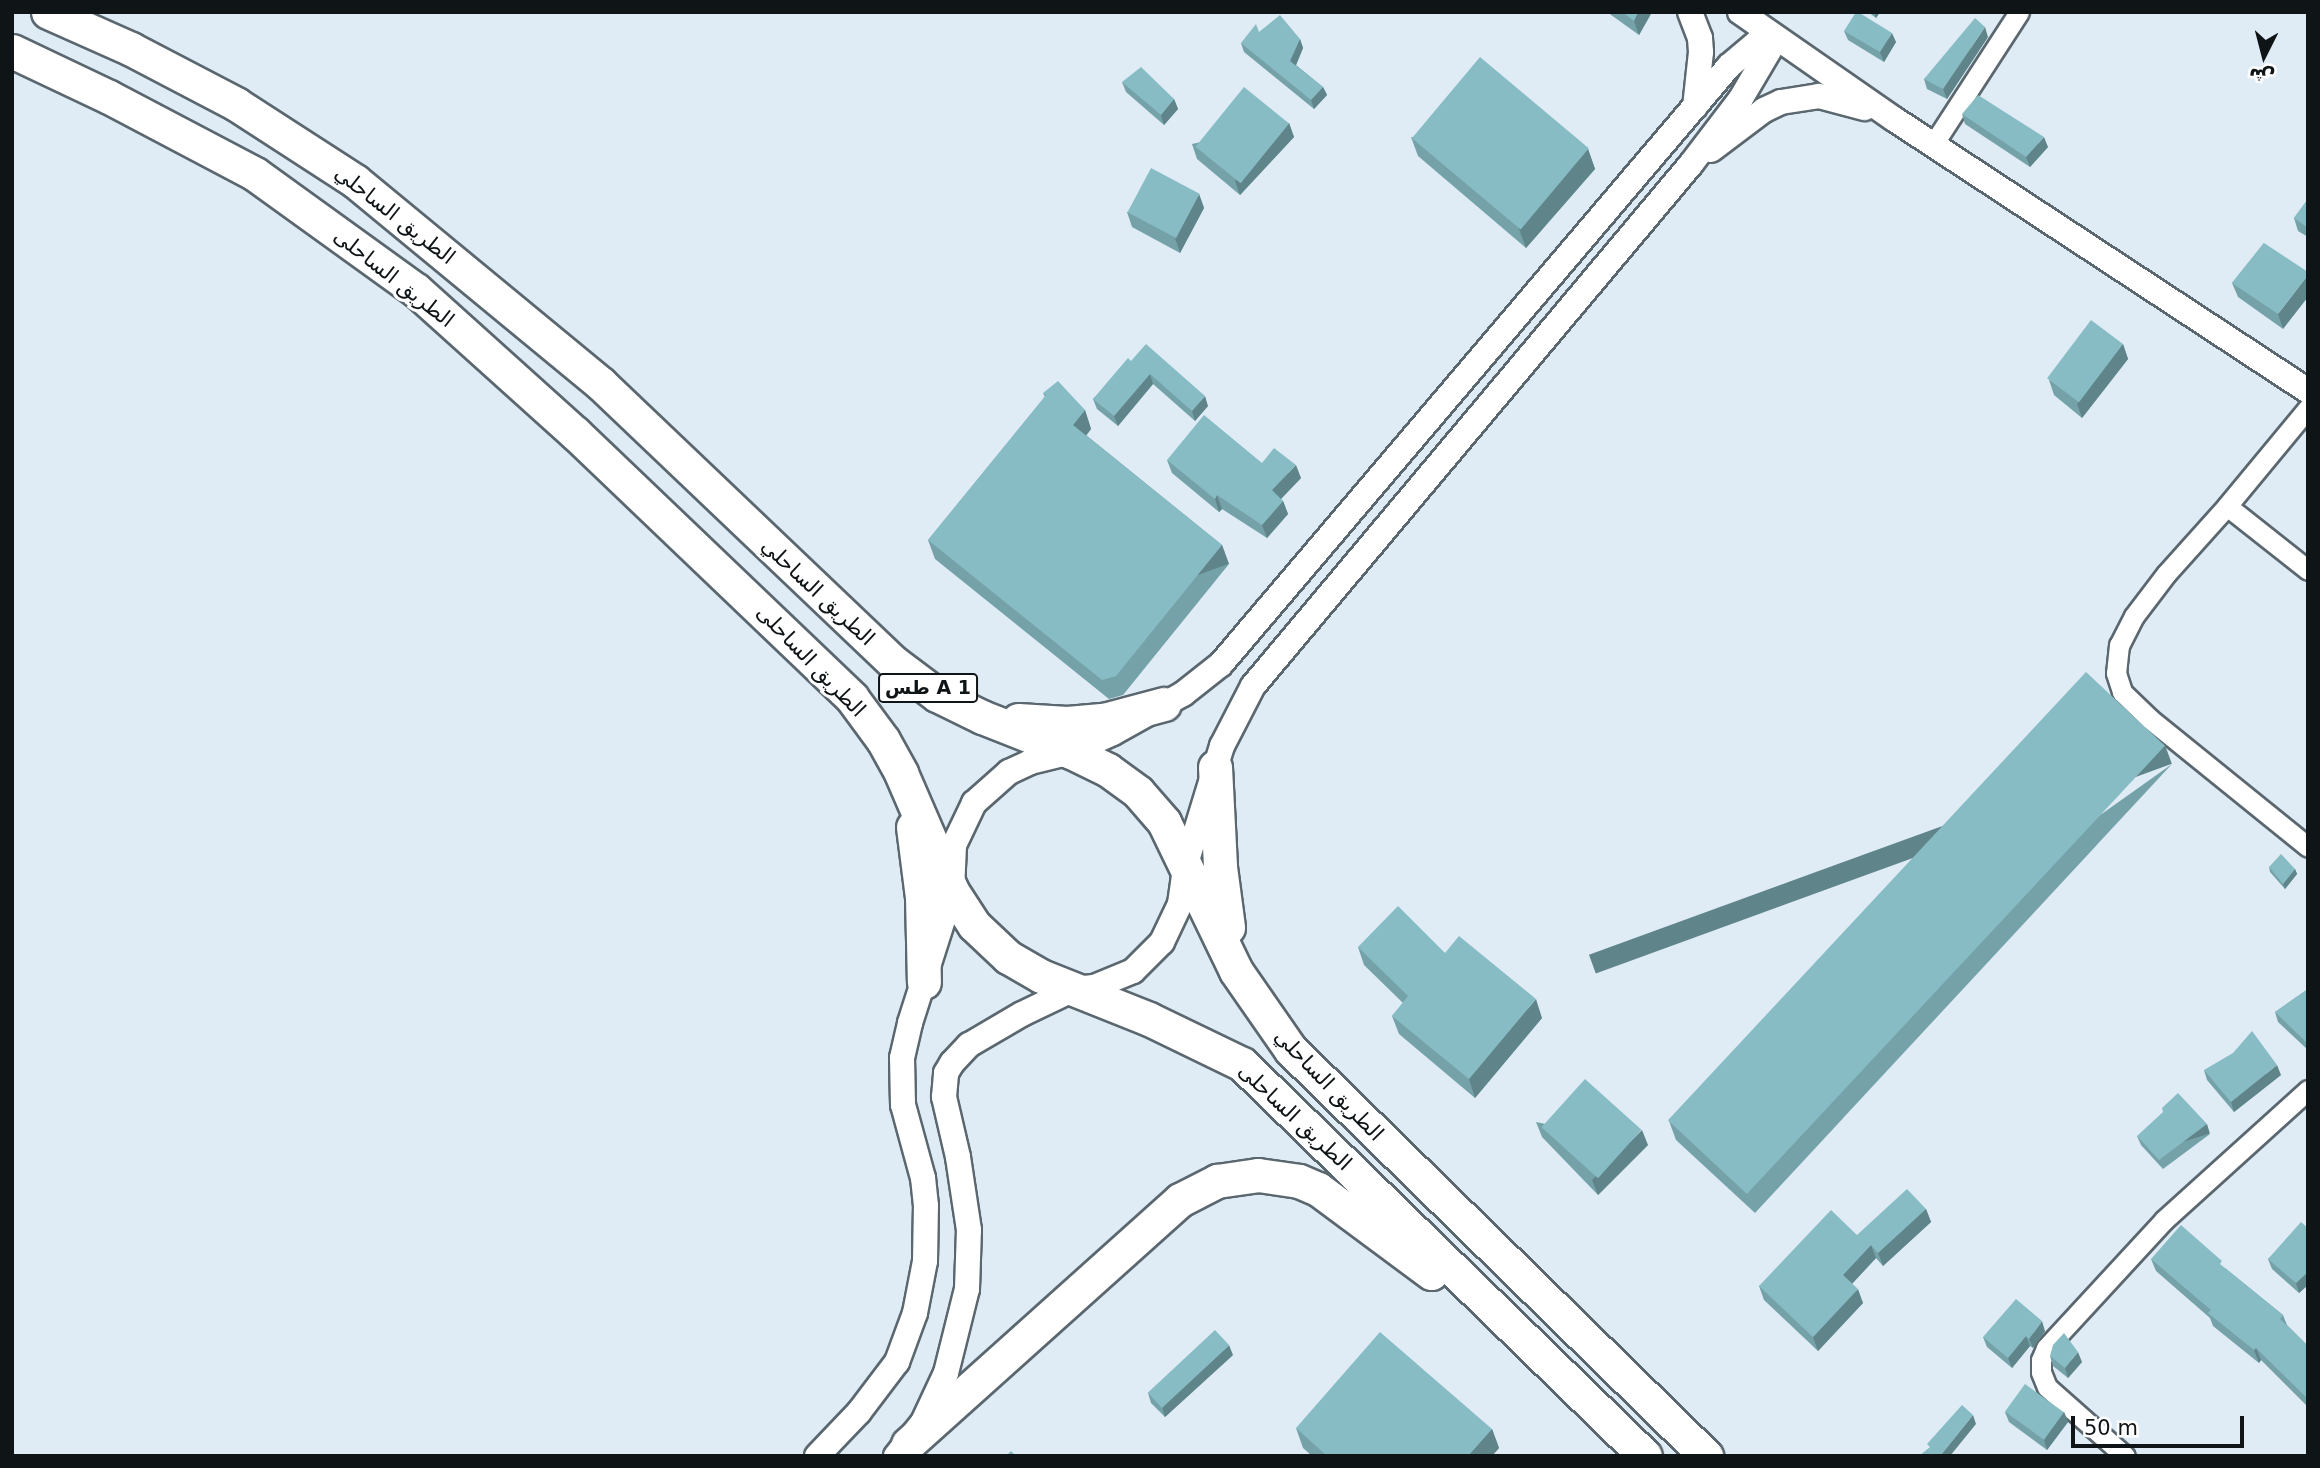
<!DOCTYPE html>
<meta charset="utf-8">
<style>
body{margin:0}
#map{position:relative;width:2320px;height:1468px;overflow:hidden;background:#dfecf6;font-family:"DejaVu Sans","Noto Sans Arabic",sans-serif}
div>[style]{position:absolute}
.roads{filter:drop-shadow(2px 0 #5b676f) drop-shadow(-2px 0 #5b676f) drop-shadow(0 2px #5b676f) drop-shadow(0 -2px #5b676f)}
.minor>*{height:19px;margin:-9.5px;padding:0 9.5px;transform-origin:9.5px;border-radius:9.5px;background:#fff}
.tertiary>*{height:24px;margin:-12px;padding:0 12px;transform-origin:12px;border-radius:12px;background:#fff}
.trunk>*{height:33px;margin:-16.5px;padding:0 16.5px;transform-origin:16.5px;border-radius:16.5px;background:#fff}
.wall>*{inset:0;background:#75a2a9}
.shaded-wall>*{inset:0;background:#5f8489;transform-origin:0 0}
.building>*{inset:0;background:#88bcc4;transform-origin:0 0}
span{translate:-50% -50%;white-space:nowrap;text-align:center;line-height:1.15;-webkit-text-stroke:6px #fff;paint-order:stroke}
.shield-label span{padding:2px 5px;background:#fff;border:2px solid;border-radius:5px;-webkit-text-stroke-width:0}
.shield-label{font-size:19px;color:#0f1417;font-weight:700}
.street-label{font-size:21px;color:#0f1417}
.frame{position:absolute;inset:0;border:14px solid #0f1417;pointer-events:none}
.north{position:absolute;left:2229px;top:21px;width:70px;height:70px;-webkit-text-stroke:5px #fff;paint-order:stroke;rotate:186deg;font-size:19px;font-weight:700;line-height:28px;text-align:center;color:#0f1417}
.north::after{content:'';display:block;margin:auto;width:24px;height:32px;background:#0f1417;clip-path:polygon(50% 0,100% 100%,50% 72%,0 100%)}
.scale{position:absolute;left:2071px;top:1416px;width:173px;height:32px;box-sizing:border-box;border:4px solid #0f1417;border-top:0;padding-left:9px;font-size:21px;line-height:24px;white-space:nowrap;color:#0f1417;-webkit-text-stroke:5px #fff;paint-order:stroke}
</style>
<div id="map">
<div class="roads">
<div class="minor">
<div style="left:1934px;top:143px;width:156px;rotate:-57deg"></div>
<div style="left:2308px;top:408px;width:127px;rotate:129.6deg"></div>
<div style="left:2227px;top:506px;width:103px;rotate:38.3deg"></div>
<div style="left:2227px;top:506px;width:91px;rotate:131.9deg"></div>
<div style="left:2166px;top:574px;width:53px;rotate:127.3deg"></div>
<div style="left:2134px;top:616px;width:33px;rotate:117deg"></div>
<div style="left:2119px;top:645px;width:28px;rotate:96deg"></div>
<div style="left:2116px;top:673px;width:20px;rotate:72deg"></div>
<div style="left:2122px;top:692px;width:39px;rotate:44deg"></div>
<div style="left:2150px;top:719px;width:203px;rotate:39deg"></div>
<div style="left:2125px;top:1456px;width:104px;rotate:-138.5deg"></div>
<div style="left:2047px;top:1387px;width:16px;rotate:-112deg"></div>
<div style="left:2041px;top:1372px;width:12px;rotate:-90deg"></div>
<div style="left:2041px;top:1360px;width:13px;rotate:-67deg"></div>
<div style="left:2046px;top:1348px;width:174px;rotate:-47.3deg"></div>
<div style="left:2164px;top:1220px;width:194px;rotate:-42.1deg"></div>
</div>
<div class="tertiary">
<div style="left:1690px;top:12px;width:28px;rotate:69deg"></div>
<div style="left:1700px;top:38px;width:14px;rotate:86deg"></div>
<div style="left:1701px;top:52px;width:55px;rotate:96.2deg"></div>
<div style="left:1740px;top:12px;width:188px;rotate:34.8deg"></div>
<div style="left:1894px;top:119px;width:495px;rotate:33.3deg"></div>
<div style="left:1711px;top:150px;width:66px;rotate:-37deg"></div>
<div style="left:1764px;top:110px;width:19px;rotate:-25deg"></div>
<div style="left:1781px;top:102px;width:38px;rotate:-9deg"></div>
<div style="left:1819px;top:96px;width:47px;rotate:14.9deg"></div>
<div style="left:817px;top:1456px;width:61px;rotate:-46.3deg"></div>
<div style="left:859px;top:1412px;width:63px;rotate:-52.8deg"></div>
<div style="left:897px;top:1362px;width:52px;rotate:-69.8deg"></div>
<div style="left:915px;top:1313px;width:53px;rotate:-79.1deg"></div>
<div style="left:925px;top:1261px;width:55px;rotate:-89deg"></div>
<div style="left:926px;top:1206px;width:28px;rotate:-96deg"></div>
<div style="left:923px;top:1178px;width:76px;rotate:-105.3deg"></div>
<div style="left:903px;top:1105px;width:47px;rotate:-91.2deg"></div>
<div style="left:902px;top:1058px;width:36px;rotate:-77deg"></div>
<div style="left:910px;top:1023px;width:139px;rotate:-72.3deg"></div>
<div style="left:952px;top:891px;width:46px;rotate:-87.5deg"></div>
<div style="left:954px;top:845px;width:47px;rotate:-64.5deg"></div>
<div style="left:974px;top:803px;width:47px;rotate:-41.5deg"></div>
<div style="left:1009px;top:772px;width:23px;rotate:-25deg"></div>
<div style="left:1030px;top:762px;width:42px;rotate:-13.7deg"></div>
<div style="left:1071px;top:752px;width:46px;rotate:-24.3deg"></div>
<div style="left:1113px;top:733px;width:80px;rotate:-29.1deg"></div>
<div style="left:1183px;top:694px;width:48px;rotate:-38.3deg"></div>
<div style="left:1221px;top:664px;width:785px;rotate:-49.65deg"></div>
<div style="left:1729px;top:66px;width:51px;rotate:-40.2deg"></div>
<div style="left:896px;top:1456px;width:43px;rotate:-51.5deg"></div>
<div style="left:923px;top:1422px;width:54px;rotate:-64.9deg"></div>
<div style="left:946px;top:1373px;width:87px;rotate:-76deg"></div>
<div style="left:967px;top:1289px;width:59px;rotate:-88.1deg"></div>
<div style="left:969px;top:1230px;width:74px;rotate:-98.6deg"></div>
<div style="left:958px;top:1157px;width:62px;rotate:-103.1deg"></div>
<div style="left:944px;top:1097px;width:24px;rotate:-85deg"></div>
<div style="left:946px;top:1073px;width:12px;rotate:-59deg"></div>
<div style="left:952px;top:1063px;width:25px;rotate:-47deg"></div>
<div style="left:969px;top:1045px;width:61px;rotate:-30.3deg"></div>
<div style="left:1022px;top:1014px;width:58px;rotate:-25.7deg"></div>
<div style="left:1074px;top:989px;width:20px;rotate:-6deg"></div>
<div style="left:1094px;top:987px;width:42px;rotate:-22.3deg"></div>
<div style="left:1133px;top:971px;width:41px;rotate:-45deg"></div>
<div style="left:1162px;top:942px;width:42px;rotate:-64.7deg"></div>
<div style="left:1180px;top:904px;width:37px;rotate:-82deg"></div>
<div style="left:1185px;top:867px;width:127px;rotate:-73deg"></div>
<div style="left:1222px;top:746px;width:68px;rotate:-62.7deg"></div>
<div style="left:1253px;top:686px;width:681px;rotate:-50deg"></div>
<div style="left:1691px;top:164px;width:81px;rotate:-52.6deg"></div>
<div style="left:1740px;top:100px;width:71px;rotate:-59.5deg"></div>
</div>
<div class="trunk">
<div style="left:48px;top:12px;width:91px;rotate:24deg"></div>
<div style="left:131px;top:49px;width:119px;rotate:27.6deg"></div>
<div style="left:236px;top:104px;width:142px;rotate:32.9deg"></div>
<div style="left:355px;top:181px;width:319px;rotate:39.5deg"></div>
<div style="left:601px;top:384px;width:403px;rotate:43.6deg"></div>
<div style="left:893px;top:662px;width:55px;rotate:36.9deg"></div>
<div style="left:937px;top:695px;width:50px;rotate:26.1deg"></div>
<div style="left:982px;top:717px;width:96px;rotate:21.5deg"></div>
<div style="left:1071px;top:752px;width:41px;rotate:25.9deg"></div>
<div style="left:1108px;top:770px;width:37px;rotate:36deg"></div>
<div style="left:1138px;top:792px;width:40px;rotate:49deg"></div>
<div style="left:1164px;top:822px;width:165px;rotate:64.2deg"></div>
<div style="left:1236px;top:971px;width:96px;rotate:55.2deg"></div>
<div style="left:1291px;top:1050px;width:581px;rotate:44.37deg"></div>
<div style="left:12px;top:51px;width:107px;rotate:25.4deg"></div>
<div style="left:109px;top:97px;width:165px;rotate:27.8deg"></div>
<div style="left:255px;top:174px;width:198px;rotate:35.8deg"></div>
<div style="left:416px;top:290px;width:214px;rotate:42deg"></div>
<div style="left:575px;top:433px;width:383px;rotate:43.7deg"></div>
<div style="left:852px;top:698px;width:52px;rotate:53.6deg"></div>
<div style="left:883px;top:740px;width:38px;rotate:61deg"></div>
<div style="left:901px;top:773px;width:129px;rotate:66.6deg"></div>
<div style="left:952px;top:891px;width:40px;rotate:57.1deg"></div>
<div style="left:974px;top:925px;width:47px;rotate:43.3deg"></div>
<div style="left:1008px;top:957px;width:38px;rotate:30deg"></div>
<div style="left:1041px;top:976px;width:116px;rotate:21.7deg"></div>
<div style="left:1149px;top:1019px;width:103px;rotate:25.8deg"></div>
<div style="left:1242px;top:1064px;width:562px;rotate:44.21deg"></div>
<div style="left:1018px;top:720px;width:49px;rotate:3.5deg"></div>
<div style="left:1067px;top:723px;width:37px;rotate:-5deg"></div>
<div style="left:1104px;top:720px;width:62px;rotate:-14.9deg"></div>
<div style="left:1215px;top:767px;width:100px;rotate:87.1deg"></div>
<div style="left:1220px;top:867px;width:61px;rotate:82.4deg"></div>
<div style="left:913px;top:827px;width:71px;rotate:82.7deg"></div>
<div style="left:922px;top:897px;width:85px;rotate:88.7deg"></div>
<div style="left:908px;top:1444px;width:365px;rotate:-41.9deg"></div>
<div style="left:1180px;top:1200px;width:42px;rotate:-27.2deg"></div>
<div style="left:1217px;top:1181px;width:41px;rotate:-8.3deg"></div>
<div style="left:1258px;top:1175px;width:41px;rotate:8.3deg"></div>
<div style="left:1299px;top:1181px;width:21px;rotate:23deg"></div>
<div style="left:1318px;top:1189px;width:141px;rotate:36.6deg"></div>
</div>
</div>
<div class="wall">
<div style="clip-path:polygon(1607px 12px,1652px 12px,1639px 35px)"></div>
<div style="clip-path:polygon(1868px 12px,1880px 12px,1876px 18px)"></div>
<div style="clip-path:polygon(1844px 31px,1896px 42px,1884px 62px,1848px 40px)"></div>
<div style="clip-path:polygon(1259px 32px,1300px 39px,1303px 48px,1296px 65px,1323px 87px,1327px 95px,1314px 109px,1244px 52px,1241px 43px)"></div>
<div style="clip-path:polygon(1988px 37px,1947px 99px,1927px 89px,1924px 79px)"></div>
<div style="clip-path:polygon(1122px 82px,1174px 99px,1178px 109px,1164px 125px,1126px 92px)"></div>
<div style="clip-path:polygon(1962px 114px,2048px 147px,2030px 167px,1965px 124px)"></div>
<div style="clip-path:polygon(1289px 123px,1294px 137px,1240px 195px,1197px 159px,1192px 144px)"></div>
<div style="clip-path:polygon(1411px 137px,1588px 149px,1595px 169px,1526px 248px,1418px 156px)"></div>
<div style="clip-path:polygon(1199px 194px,1204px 208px,1180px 253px,1132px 227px,1127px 212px)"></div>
<div style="clip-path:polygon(2308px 199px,2308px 237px,2298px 231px,2294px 218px)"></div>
<div style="clip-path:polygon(2264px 243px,2283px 329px,2238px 297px,2232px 283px)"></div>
<div style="clip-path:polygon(2123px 344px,2128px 359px,2082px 418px,2054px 395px,2049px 380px)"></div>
<div style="clip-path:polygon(1131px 361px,1208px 406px,1195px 421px,1153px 384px,1118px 426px,1097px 409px,1093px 399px)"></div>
<div style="clip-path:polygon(1043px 393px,1085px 410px,1091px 429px,1086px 435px,1222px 545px,1229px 564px,1123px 695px,1109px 699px,935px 559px,928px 540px,1045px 397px)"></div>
<div style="clip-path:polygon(1167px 460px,1262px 463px,1301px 478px,1281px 499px,1283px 501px,1288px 514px,1267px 538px,1222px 509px,1219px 512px,1172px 473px)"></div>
<div style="clip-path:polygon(2172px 764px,1755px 1213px,1676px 1140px,1669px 1121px)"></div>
<div style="clip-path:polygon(2269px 867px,2295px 869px,2297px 874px,2285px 889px,2270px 872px)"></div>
<div style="clip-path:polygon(1358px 947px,1445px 953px,1542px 1018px,1475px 1098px,1399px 1034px,1392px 1016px,1403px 1003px,1364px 965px)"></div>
<div style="clip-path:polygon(2308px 989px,2308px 1050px,2278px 1022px,2275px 1012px)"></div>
<div style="clip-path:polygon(2204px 1070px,2281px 1075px,2234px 1112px,2207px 1080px)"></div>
<div style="clip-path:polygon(1536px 1122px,1648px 1145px,1598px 1195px,1542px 1137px)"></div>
<div style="clip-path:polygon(2210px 1134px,2163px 1169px,2141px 1145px,2137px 1136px)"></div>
<div style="clip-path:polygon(1926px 1209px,1931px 1222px,1883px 1266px,1876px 1258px,1852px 1284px,1863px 1303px,1818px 1351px,1764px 1300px,1759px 1286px)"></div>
<div style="clip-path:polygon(2308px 1228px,2308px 1285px,2299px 1293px,2272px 1269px,2268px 1259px)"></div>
<div style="clip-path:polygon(2151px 1259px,2225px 1268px,2283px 1315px,2287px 1325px,2308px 1346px,2308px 1407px,2261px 1360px,2259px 1363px,2213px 1326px,2210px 1318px,2156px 1271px)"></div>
<div style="clip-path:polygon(2045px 1331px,2033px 1348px,2030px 1346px,2012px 1368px,1987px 1347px,1983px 1337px)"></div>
<div style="clip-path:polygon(1233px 1355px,1165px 1417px,1151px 1403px,1148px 1393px)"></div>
<div style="clip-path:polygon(2050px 1356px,2082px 1362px,2068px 1378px,2053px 1366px)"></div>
<div style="clip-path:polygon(2005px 1412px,2064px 1412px,2068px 1422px,2047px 1450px,2009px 1422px)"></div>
<div style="clip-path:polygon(1296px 1428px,1492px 1429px,1499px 1448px,1492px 1456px,1312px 1456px,1303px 1448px)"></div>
</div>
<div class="shaded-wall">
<div style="clip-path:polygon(1638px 12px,1652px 12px,1639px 35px,1634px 21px)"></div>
<div style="clip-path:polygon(1874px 12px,1880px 12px,1876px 18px)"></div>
<div style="clip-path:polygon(1985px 27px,1988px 37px,1947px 99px,1943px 89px)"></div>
<div style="clip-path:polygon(1892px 33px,1896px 42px,1884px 62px,1880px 52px)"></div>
<div style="clip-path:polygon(1300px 39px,1303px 48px,1294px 70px,1290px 61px)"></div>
<div style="clip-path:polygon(1323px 87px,1327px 95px,1314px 109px,1311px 100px)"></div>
<div style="clip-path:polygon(1174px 99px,1178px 109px,1164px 125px,1161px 115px)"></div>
<div style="clip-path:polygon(1289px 123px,1294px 137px,1240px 195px,1235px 181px)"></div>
<div style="clip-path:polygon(2044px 137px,2048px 147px,2030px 167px,2026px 157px)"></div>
<div style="clip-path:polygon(1588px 149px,1595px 169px,1526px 248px,1519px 229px)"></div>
<div style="clip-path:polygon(1199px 194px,1204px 208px,1180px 253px,1175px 238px)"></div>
<div style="clip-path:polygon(2308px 275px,2308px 297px,2283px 329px,2278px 314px)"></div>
<div style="clip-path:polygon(2123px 344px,2128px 359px,2082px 418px,2077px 404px)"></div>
<div style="clip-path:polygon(1150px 374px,1153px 384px,1118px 426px,1114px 416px)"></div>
<div style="clip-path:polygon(1205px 396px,1208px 406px,1195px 421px,1192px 411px)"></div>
<div style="clip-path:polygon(1085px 410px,1091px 429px,1080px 444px,1073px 425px)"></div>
<div style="clip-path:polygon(1296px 465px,1301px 478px,1277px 503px,1272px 490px)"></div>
<div style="clip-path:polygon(1217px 495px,1222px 509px,1219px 512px,1215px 499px)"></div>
<div style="clip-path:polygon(1283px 501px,1288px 514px,1267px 538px,1262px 525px)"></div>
<div style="left:1222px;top:545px;width:20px;height:169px;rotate:70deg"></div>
<div style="left:2165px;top:745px;width:20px;height:613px;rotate:70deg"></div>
<div style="clip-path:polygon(2295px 869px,2297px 874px,2285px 889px,2283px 884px)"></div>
<div style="clip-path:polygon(1536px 999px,1542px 1018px,1475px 1098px,1469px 1079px)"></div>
<div style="clip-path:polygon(2277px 1065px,2281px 1075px,2234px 1112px,2231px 1102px)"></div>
<div style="left:2207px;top:1124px;width:10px;height:60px;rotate:73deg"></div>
<div style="clip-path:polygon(1642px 1130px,1648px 1145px,1598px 1195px,1592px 1180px)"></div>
<div style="clip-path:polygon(1926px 1209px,1931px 1222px,1883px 1266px,1878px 1253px)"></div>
<div style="clip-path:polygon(1871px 1245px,1876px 1258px,1848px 1288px,1843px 1275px)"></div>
<div style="clip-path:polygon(2308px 1272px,2308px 1285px,2299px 1293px,2296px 1283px)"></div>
<div style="clip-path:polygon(1858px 1289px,1863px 1303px,1818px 1351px,1813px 1337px)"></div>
<div style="clip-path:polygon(2042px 1321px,2045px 1331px,2033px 1348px,2029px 1339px)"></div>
<div style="clip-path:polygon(2026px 1336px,2030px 1346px,2012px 1368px,2008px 1358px)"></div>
<div style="clip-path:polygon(1229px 1345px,1233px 1355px,1165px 1417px,1162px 1407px)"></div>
<div style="clip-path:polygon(2256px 1348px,2261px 1360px,2259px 1363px,2254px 1350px)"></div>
<div style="clip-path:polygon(2078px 1352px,2082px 1362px,2068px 1378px,2065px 1368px)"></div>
<div style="clip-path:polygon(2064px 1412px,2068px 1422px,2047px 1450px,2044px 1440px)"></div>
<div style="clip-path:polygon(1973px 1415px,1976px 1424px,1950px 1456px,1940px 1456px)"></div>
<div style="clip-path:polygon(1492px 1429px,1499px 1448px,1492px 1456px,1468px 1456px)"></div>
</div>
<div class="building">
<div style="clip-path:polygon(1622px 12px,1638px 12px,1634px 21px)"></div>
<div style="clip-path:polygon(1856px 12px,1858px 12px,1892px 33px,1880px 52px,1844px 31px)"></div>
<div style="clip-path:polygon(1280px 15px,1300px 39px,1290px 61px,1323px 87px,1311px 100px,1241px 43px,1256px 24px,1259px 32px)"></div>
<div style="clip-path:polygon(1975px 18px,1985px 27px,1943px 89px,1924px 79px)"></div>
<div style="left:1480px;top:57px;width:142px;height:106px;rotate:40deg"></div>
<div style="clip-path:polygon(1141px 67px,1174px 99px,1161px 115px,1122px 82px)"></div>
<div style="left:1244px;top:87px;width:58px;height:77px;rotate:39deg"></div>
<div style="clip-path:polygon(1978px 95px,2044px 137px,2026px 157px,1962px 114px)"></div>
<div style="left:1151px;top:168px;width:55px;height:50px;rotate:28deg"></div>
<div style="clip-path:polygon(2308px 199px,2308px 228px,2294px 218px)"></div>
<div style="clip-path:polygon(2264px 243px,2308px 272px,2308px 275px,2278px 314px,2232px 283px)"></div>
<div style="left:2091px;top:320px;width:40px;height:73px;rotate:37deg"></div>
<div style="clip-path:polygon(1146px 344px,1205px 396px,1192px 411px,1150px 374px,1114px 416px,1093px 399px,1128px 358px,1131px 361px)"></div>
<div style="clip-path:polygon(1058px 381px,1085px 410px,1073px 425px,1222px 545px,1116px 676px,1102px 680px,928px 540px,1046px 395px,1043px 393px)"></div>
<div style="clip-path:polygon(1204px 415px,1262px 463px,1274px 448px,1296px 465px,1272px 490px,1283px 501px,1262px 525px,1217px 495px,1215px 499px,1167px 460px)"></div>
<div style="left:2086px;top:672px;width:108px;height:613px;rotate:43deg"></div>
<div style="clip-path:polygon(2281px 854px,2295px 869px,2283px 884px,2269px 867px)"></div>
<div style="clip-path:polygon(1398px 906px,1445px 953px,1459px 936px,1536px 999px,1469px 1079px,1392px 1016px,1408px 996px,1358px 947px)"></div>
<div style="clip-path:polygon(2308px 989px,2308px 1041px,2306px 1042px,2275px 1012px)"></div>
<div style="clip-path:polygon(2252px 1031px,2277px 1065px,2231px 1102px,2204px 1070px,2233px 1053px)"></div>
<div style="left:1585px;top:1079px;width:76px;height:65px;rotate:42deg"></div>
<div style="clip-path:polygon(2178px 1093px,2207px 1124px,2159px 1160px,2137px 1136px,2163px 1112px,2162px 1108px)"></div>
<div style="clip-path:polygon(1907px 1189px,1926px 1209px,1878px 1253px,1871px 1245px,1843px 1275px,1858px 1289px,1813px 1337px,1759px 1286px,1831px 1210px,1857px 1235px)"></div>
<div style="clip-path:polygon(2301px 1222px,2308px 1228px,2308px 1262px,2305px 1264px,2308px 1267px,2308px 1272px,2296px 1283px,2268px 1259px)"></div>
<div style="clip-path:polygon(2181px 1225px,2222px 1261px,2220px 1264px,2283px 1315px,2280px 1319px,2308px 1346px,2308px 1399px,2256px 1348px,2254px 1350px,2208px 1313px,2211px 1310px,2151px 1259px)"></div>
<div style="clip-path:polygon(2016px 1299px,2042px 1321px,2029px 1339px,2026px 1336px,2008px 1358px,1983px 1337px)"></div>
<div style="left:1215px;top:1330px;width:21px;height:92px;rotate:47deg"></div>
<div style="clip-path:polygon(1380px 1332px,1492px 1429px,1468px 1456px,1327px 1456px,1296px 1428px)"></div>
<div style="clip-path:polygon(2064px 1333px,2078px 1352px,2065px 1368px,2050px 1356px,2053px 1345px)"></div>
<div style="left:2025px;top:1384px;width:48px;height:34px;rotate:36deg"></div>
<div style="clip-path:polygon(1962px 1405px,1973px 1415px,1940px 1456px,1919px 1456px,1930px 1447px,1927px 1444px)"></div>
<div style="clip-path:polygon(1011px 1451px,1016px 1456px,1006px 1456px)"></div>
</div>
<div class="shield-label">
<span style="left:928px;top:688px">طس A 1</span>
</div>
<div class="street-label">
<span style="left:395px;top:215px;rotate:38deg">الطريق الساحلي</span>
<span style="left:394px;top:278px;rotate:38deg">الطريق الساحلى</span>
<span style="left:818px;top:592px;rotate:43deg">الطريق الساحلي</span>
<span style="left:811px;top:661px;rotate:46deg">الطريق الساحلى</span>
<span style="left:1329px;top:1085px;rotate:46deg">الطريق الساحلي</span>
<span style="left:1295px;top:1117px;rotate:43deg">الطريق الساحلى</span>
</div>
<div class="frame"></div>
<div class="north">ش</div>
<div class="scale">50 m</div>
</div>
